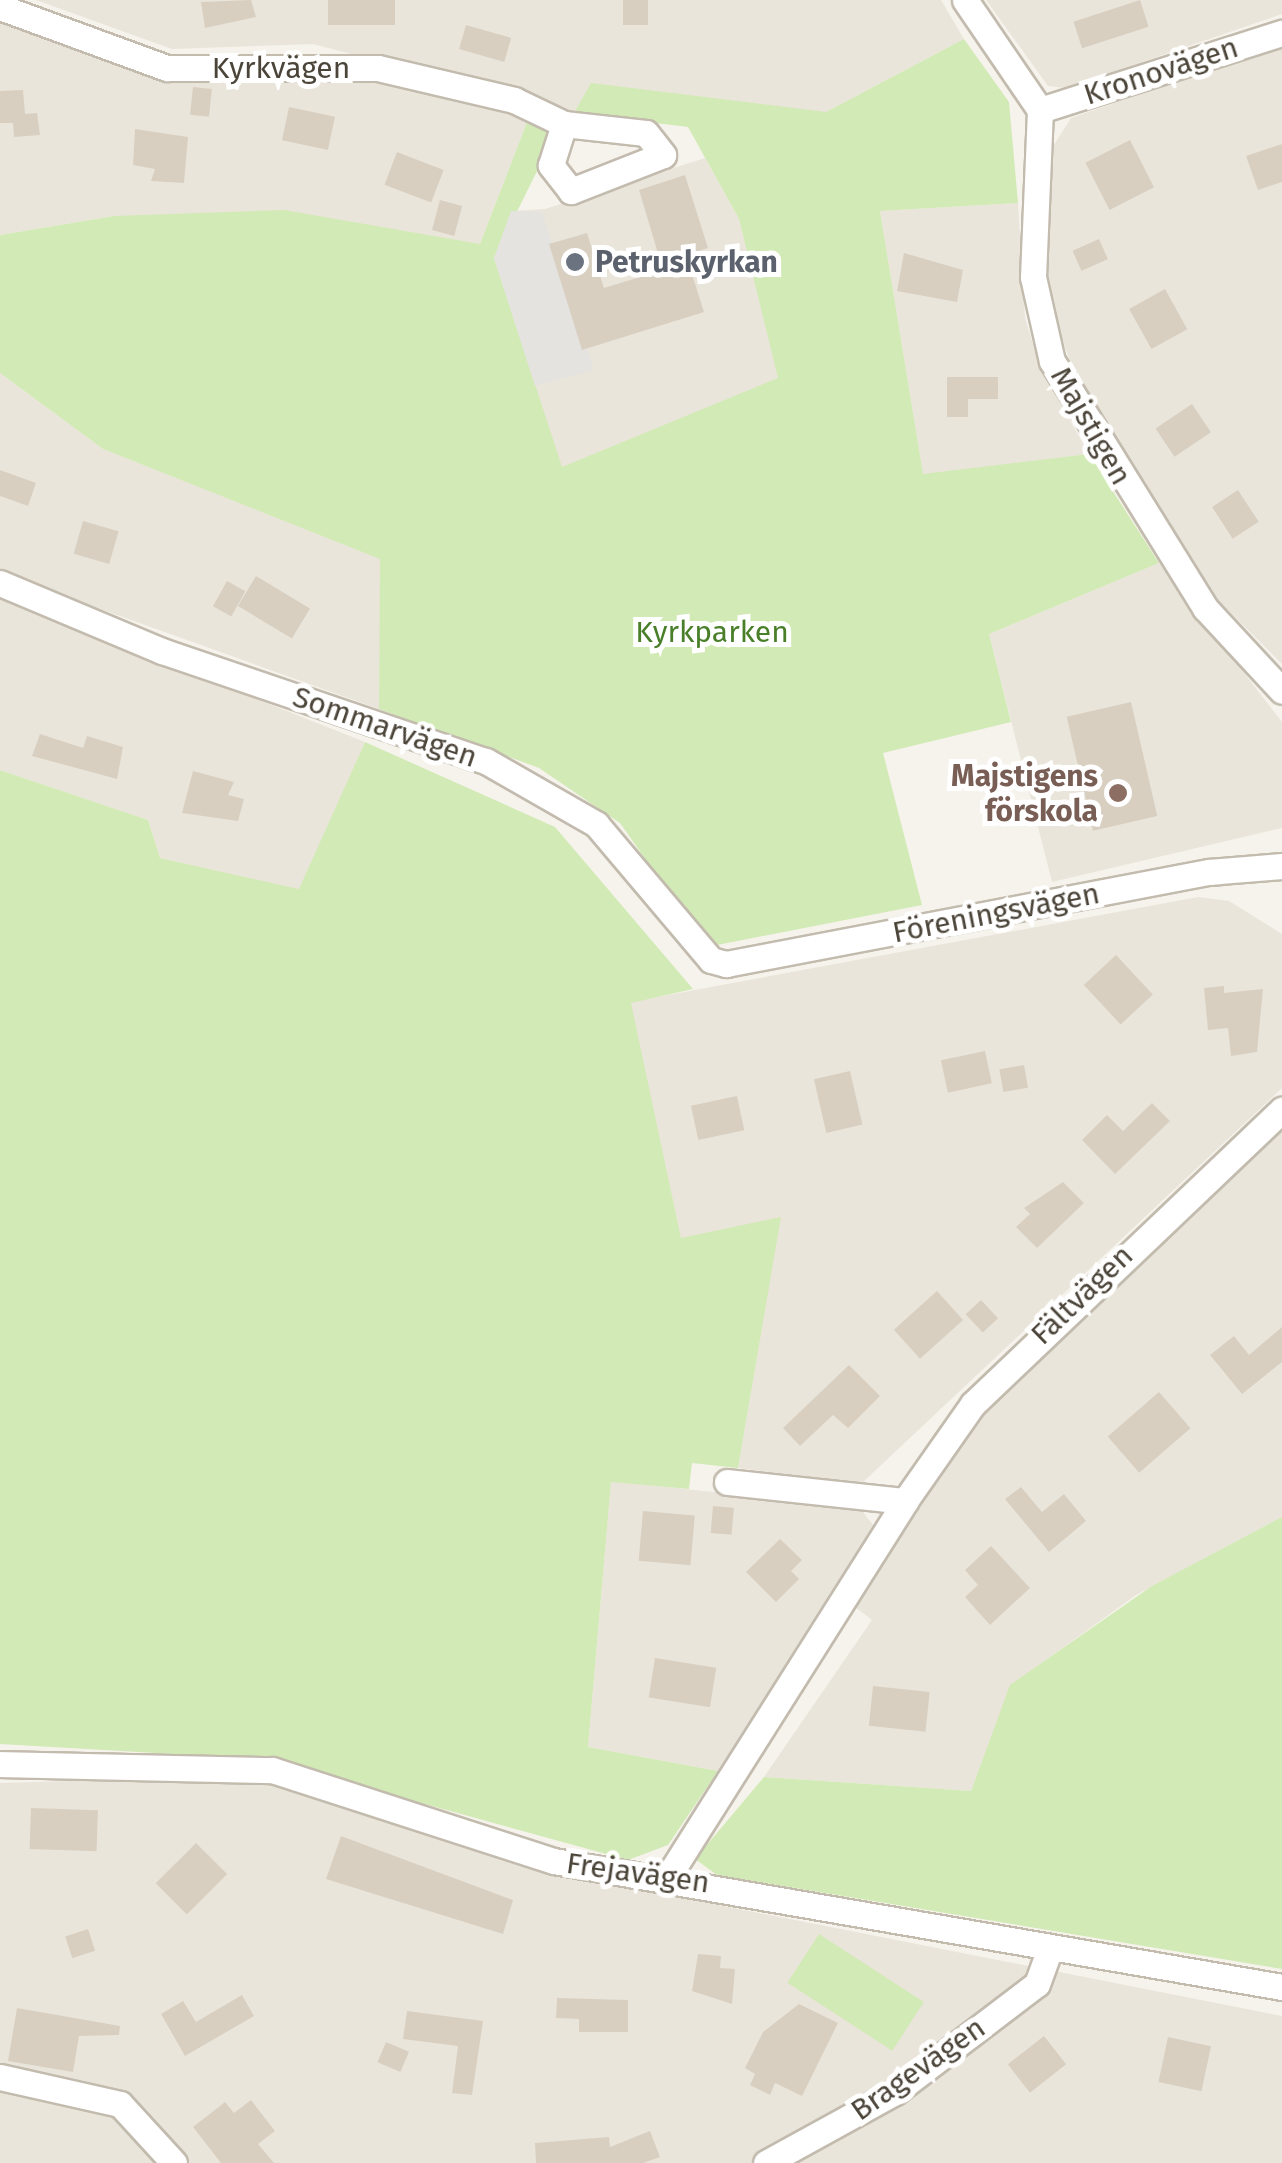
<!DOCTYPE html>
<meta charset="utf-8">
<style>
body{margin:0}
#map{position:relative;width:1282px;height:2163px;overflow:hidden;background:#f6f3ec;font-family:"Fira Sans",sans-serif}
div>[style]{position:absolute}
.residential>*{inset:0;background:#eae5da}
.green>*{inset:0;background:#d2eab5;transform-origin:0 0}
.parking>*{inset:0;background:#e5e3e0}
.building>*{inset:0;background:#d8cfc1;transform-origin:0 0}
.roads{filter:drop-shadow(2px 0 #c2bbae) drop-shadow(-2px 0 #c2bbae) drop-shadow(0 2px #c2bbae) drop-shadow(0 -2px #c2bbae)}
.minor>*{height:25px;margin:-12.5px;padding:0 12.5px;transform-origin:12.5px;border-radius:12.5px;background:#fff}
.dots>*{width:28px;height:28px;translate:-50% -50%;box-sizing:border-box;border:5px solid #fff;border-radius:50%}
span{translate:-50% -50%;white-space:nowrap;text-align:center;line-height:1.15;-webkit-text-stroke:10px #fff;paint-order:stroke}
.street-label{font-size:30px;color:#4b4439}
.worship-label{font-size:30px;color:#5b616d;font-weight:700}
.left{translate:0 -50%;text-align:left}
.park-label{font-size:30px;color:#4a7f2a}
.education-label{font-size:30px;color:#785e54;font-weight:700}
.right{translate:-100% -50%;text-align:right}
</style>
<div id="map">
<div class="residential">
<div style="clip-path:polygon(36px 0,941px 0,964px 39px,826px 112px,574px 113px,313px 44px,172px 49px)"></div>
<div style="clip-path:polygon(986px 0,1282px 0,1282px 14px,1066px 88px,1048px 86px)"></div>
<div style="clip-path:polygon(0 18px,159px 74px,390px 81px,529px 117px,480px 244px,114px 216px,0 235px)"></div>
<div style="clip-path:polygon(1282px 46px,1282px 664px,1212px 594px,1086px 410px,1042px 277px,1052px 148px,1071px 118px)"></div>
<div style="clip-path:polygon(705px 158px,739px 219px,779px 378px,561px 468px,494px 258px,511px 211px,545px 209px)"></div>
<div style="clip-path:polygon(1018px 203px,1025px 318px,1040px 367px,1089px 454px,923px 475px,880px 211px)"></div>
<div style="clip-path:polygon(0 373px,103px 449px,381px 559px,379px 709px,0 573px)"></div>
<div style="clip-path:polygon(1159px 563px,1282px 722px,1282px 828px,1052px 882px,989px 634px)"></div>
<div style="clip-path:polygon(0 597px,365px 742px,300px 890px,160px 858px,148px 820px,0 770px)"></div>
<div style="clip-path:polygon(1198px 897px,1229px 901px,1282px 934px,1282px 1088px,862px 1483px,738px 1468px,780px 1218px,681px 1239px,630px 1002px)"></div>
<div style="clip-path:polygon(1282px 1131px,1282px 1517px,1136px 1595px,1011px 1685px,971px 1791px,764px 1777px,872px 1620px,855px 1607px,979px 1417px)"></div>
<div style="clip-path:polygon(611px 1481px,860px 1508px,873px 1525px,718px 1771px,588px 1747px)"></div>
<div style="clip-path:polygon(248px 1776px,516px 1865px,1282px 2016px,1282px 2163px,0 2163px,0 1783px)"></div>
</div>
<div class="green">
<div style="clip-path:polygon(964px 39px,1009px 102px,1018px 203px,880px 211px,923px 474px,1089px 454px,1159px 563px,989px 634px,1011px 722px,883px 753px,922px 905px,707px 947px,620px 823px,539px 768px,379px 709px,380px 559px,103px 449px,0 373px,0 235px,114px 216px,284px 210px,480px 244px,529px 117px,549px 133px,547px 151px,494px 258px,562px 467px,778px 378px,739px 219px,688px 127px,574px 113px,591px 83px,826px 112px)"></div>
<div style="clip-path:polygon(365px 742px,555px 827px,693px 989px,631px 1003px,681px 1238px,781px 1217px,738px 1468px,692px 1463px,689px 1489px,611px 1482px,588px 1747px,718px 1771px,668px 1845px,628px 1860px,262px 1759px,0 1744px,0 770px,148px 820px,160px 858px,299px 889px)"></div>
<div style="clip-path:polygon(1282px 1517px,1282px 1969px,717px 1875px,695px 1859px,764px 1777px,971px 1791px,1010px 1685px,1152px 1586px)"></div>
<div style="left:819px;top:1934px;width:125px;height:58px;rotate:33deg"></div>
</div>
<div class="parking">
<div style="clip-path:polygon(511px 211px,542px 212px,594px 370px,535px 386px,494px 258px)"></div>
</div>
<div class="building">
<div style="clip-path:polygon(251px 0,256px 17px,205px 28px,201px 2px)"></div>
<div style="left:328px;top:0;width:67px;height:25px"></div>
<div style="left:623px;top:0;width:25px;height:25px"></div>
<div style="left:1140px;top:0;width:28px;height:70px;rotate:72deg"></div>
<div style="left:466px;top:25px;width:47px;height:25px;rotate:16deg"></div>
<div style="left:193px;top:87px;width:19px;height:28px;rotate:6deg"></div>
<div style="clip-path:polygon(23px 90px,25px 114px,37px 113px,40px 135px,14px 137px,13px 123px,0 123px,0 91px)"></div>
<div style="left:289px;top:107px;width:47px;height:34px;rotate:12deg"></div>
<div style="clip-path:polygon(135px 129px,188px 137px,184px 183px,151px 181px,155px 169px,133px 165px)"></div>
<div style="left:1130px;top:140px;width:53px;height:50px;rotate:63deg"></div>
<div style="clip-path:polygon(1282px 144px,1282px 182px,1258px 190px,1246px 156px)"></div>
<div style="left:397px;top:152px;width:50px;height:35px;rotate:21deg"></div>
<div style="clip-path:polygon(685px 175px,708px 248px,686px 255px,704px 312px,582px 350px,549px 244px,587px 233px,604px 288px,663px 270px,639px 190px)"></div>
<div style="left:440px;top:200px;width:23px;height:31px;rotate:15deg"></div>
<div style="left:1099px;top:239px;width:22px;height:29px;rotate:66deg"></div>
<div style="clip-path:polygon(904px 253px,963px 270px,957px 302px,897px 291px)"></div>
<div style="left:1165px;top:289px;width:46px;height:41px;rotate:61deg"></div>
<div style="clip-path:polygon(947px 377px,998px 377px,998px 399px,968px 399px,968px 417px,947px 417px)"></div>
<div style="left:1192px;top:404px;width:34px;height:44px;rotate:56deg"></div>
<div style="clip-path:polygon(0 470px,36px 483px,28px 506px,0 496px)"></div>
<div style="left:1238px;top:490px;width:38px;height:31px;rotate:57deg"></div>
<div style="left:83px;top:521px;width:37px;height:34px;rotate:16deg"></div>
<div style="left:256px;top:576px;width:63px;height:35px;rotate:31deg"></div>
<div style="left:227px;top:581px;width:21px;height:29px;rotate:29deg"></div>
<div style="left:1131px;top:702px;width:117px;height:66px;rotate:77deg"></div>
<div style="clip-path:polygon(40px 734px,83px 748px,87px 736px,123px 747px,117px 779px,32px 756px)"></div>
<div style="clip-path:polygon(193px 771px,234px 782px,228px 795px,244px 799px,238px 821px,182px 813px)"></div>
<div style="left:1116px;top:955px;width:54px;height:44px;rotate:47deg"></div>
<div style="clip-path:polygon(1224px 986px,1224px 993px,1263px 989px,1257px 1052px,1231px 1056px,1228px 1028px,1208px 1030px,1204px 988px)"></div>
<div style="left:985px;top:1051px;width:33px;height:45px;rotate:78deg"></div>
<div style="left:1024px;top:1065px;width:23px;height:25px;rotate:80deg"></div>
<div style="left:850px;top:1071px;width:55px;height:37px;rotate:77deg"></div>
<div style="left:737px;top:1096px;width:35px;height:47px;rotate:78deg"></div>
<div style="clip-path:polygon(1152px 1103px,1170px 1121px,1115px 1174px,1082px 1140px,1107px 1115px,1123px 1131px)"></div>
<div style="clip-path:polygon(1063px 1182px,1084px 1203px,1037px 1248px,1016px 1227px,1030px 1214px,1024px 1208px)"></div>
<div style="left:937px;top:1291px;width:39px;height:58px;rotate:48deg"></div>
<div style="left:981px;top:1300px;width:25px;height:21px;rotate:47deg"></div>
<div style="clip-path:polygon(1282px 1327px,1282px 1362px,1242px 1394px,1210px 1355px,1234px 1336px,1249px 1355px)"></div>
<div style="clip-path:polygon(849px 1365px,880px 1396px,848px 1428px,833px 1415px,800px 1446px,783px 1428px)"></div>
<div style="left:1159px;top:1392px;width:48px;height:68px;rotate:49deg"></div>
<div style="clip-path:polygon(1021px 1487px,1042px 1512px,1064px 1494px,1086px 1521px,1049px 1552px,1005px 1499px)"></div>
<div style="left:713px;top:1506px;width:21px;height:27px;rotate:5deg"></div>
<div style="left:643px;top:1511px;width:52px;height:50px;rotate:5deg"></div>
<div style="clip-path:polygon(780px 1539px,802px 1560px,791px 1571px,799px 1579px,776px 1602px,746px 1572px)"></div>
<div style="clip-path:polygon(991px 1546px,1030px 1588px,990px 1625px,965px 1597px,978px 1585px,965px 1570px)"></div>
<div style="left:655px;top:1658px;width:62px;height:40px;rotate:9deg"></div>
<div style="left:873px;top:1686px;width:57px;height:40px;rotate:6deg"></div>
<div style="left:31px;top:1808px;width:67px;height:41px;rotate:2deg"></div>
<div style="clip-path:polygon(341px 1836px,513px 1900px,503px 1934px,326px 1879px)"></div>
<div style="left:196px;top:1843px;width:44px;height:57px;rotate:45deg"></div>
<div style="left:88px;top:1929px;width:23px;height:24px;rotate:72deg"></div>
<div style="clip-path:polygon(698px 1954px,721px 1956px,720px 1968px,735px 1969px,732px 2004px,692px 1991px)"></div>
<div style="clip-path:polygon(242px 1995px,254px 2016px,185px 2056px,161px 2014px,183px 2001px,196px 2022px)"></div>
<div style="clip-path:polygon(557px 1998px,628px 2000px,628px 2032px,579px 2032px,579px 2019px,556px 2018px)"></div>
<div style="clip-path:polygon(799px 2004px,838px 2023px,802px 2096px,775px 2083px,770px 2095px,750px 2085px,755px 2074px,745px 2068px,763px 2032px)"></div>
<div style="clip-path:polygon(17px 2008px,120px 2026px,119px 2035px,79px 2036px,73px 2072px,8px 2061px)"></div>
<div style="clip-path:polygon(407px 2011px,483px 2021px,472px 2095px,452px 2093px,458px 2046px,403px 2039px)"></div>
<div style="left:1044px;top:2036px;width:36px;height:46px;rotate:52deg"></div>
<div style="left:1168px;top:2037px;width:44px;height:46px;rotate:12deg"></div>
<div style="left:386px;top:2042px;width:25px;height:22px;rotate:23deg"></div>
<div style="clip-path:polygon(251px 2100px,275px 2131px,258px 2144px,274px 2163px,221px 2163px,193px 2127px,225px 2102px,234px 2113px)"></div>
<div style="clip-path:polygon(650px 2131px,660px 2157px,643px 2163px,536px 2163px,535px 2143px,609px 2137px,610px 2147px)"></div>
</div>
<div class="roads">
<div class="minor">
<div style="left:965px;top:0;width:133px;rotate:55.7deg"></div>
<div style="left:0;top:7px;width:178px;rotate:20.1deg"></div>
<div style="left:167px;top:68px;width:211px"></div>
<div style="left:378px;top:68px;width:140px;rotate:13.2deg"></div>
<div style="left:514px;top:100px;width:55px;rotate:25.6deg"></div>
<div style="left:564px;top:124px;width:82px;rotate:6.3deg"></div>
<div style="left:646px;top:133px;width:28px;rotate:52deg"></div>
<div style="left:663px;top:155px;width:99px;rotate:158.6deg"></div>
<div style="left:571px;top:191px;width:33px;rotate:-128deg"></div>
<div style="left:551px;top:165px;width:43px;rotate:-72.4deg"></div>
<div style="left:1040px;top:110px;width:167px;rotate:92.4deg"></div>
<div style="left:1033px;top:277px;width:86px;rotate:77.3deg"></div>
<div style="left:1052px;top:361px;width:291px;rotate:58.2deg"></div>
<div style="left:1205px;top:608px;width:113px;rotate:47.1deg"></div>
<div style="left:1040px;top:110px;width:254px;rotate:-17.7deg"></div>
<div style="left:0;top:583px;width:176px;rotate:22.8deg"></div>
<div style="left:162px;top:651px;width:342px;rotate:18.8deg"></div>
<div style="left:486px;top:761px;width:127px;rotate:29.8deg"></div>
<div style="left:596px;top:824px;width:178px;rotate:49.8deg"></div>
<div style="left:711px;top:960px;width:16px;rotate:15deg"></div>
<div style="left:726px;top:964px;width:492px;rotate:-10.8deg"></div>
<div style="left:1209px;top:872px;width:73px;rotate:-4.7deg"></div>
<div style="left:727px;top:1482px;width:179px;rotate:6.1deg"></div>
<div style="left:905px;top:1501px;width:118px;rotate:-55deg"></div>
<div style="left:973px;top:1404px;width:427px;rotate:-43.6deg"></div>
<div style="left:0;top:1764px;width:272px;rotate:1.3deg"></div>
<div style="left:272px;top:1770px;width:296px;rotate:17.9deg"></div>
<div style="left:554px;top:1861px;width:739px;rotate:9.82deg"></div>
<div style="left:669px;top:1875px;width:442px;rotate:-57.7deg"></div>
<div style="left:0;top:2077px;width:123px;rotate:12.7deg"></div>
<div style="left:120px;top:2104px;width:80px;rotate:47.5deg"></div>
<div style="left:766px;top:2163px;width:147px;rotate:-28.8deg"></div>
<div style="left:895px;top:2092px;width:178px;rotate:-37.3deg"></div>
<div style="left:1037px;top:1984px;width:33px;rotate:-70deg"></div>
</div>
</div>
<div class="dots">
<div style="left:575px;top:262px;background:#6b7280"></div>
<div style="left:1118px;top:793px;background:#8d6e63"></div>
</div>
<div class="street-label">
<span style="left:281px;top:68px">Kyrkvägen</span>
<span style="left:1161px;top:71px;rotate:-18deg">Kronovägen</span>
<span style="left:1091px;top:426px;rotate:60deg">Majstigen</span>
<span style="left:385px;top:727px;rotate:19deg">Sommarvägen</span>
<span style="left:996px;top:913px;rotate:-11deg">Föreningsvägen</span>
<span style="left:1082px;top:1295px;rotate:-44deg">Fältvägen</span>
<span style="left:638px;top:1873px;rotate:8deg">Frejavägen</span>
<span style="left:918px;top:2069px;rotate:-35deg">Bragevägen</span>
</div>
<div class="worship-label">
<span class="left" style="left:595px;top:262px">Petruskyrkan</span>
</div>
<div class="park-label">
<span style="left:712px;top:632px">Kyrkparken</span>
</div>
<div class="education-label">
<span class="right" style="left:1098px;top:793px">Majstigens<br>förskola</span>
</div>
</div>
